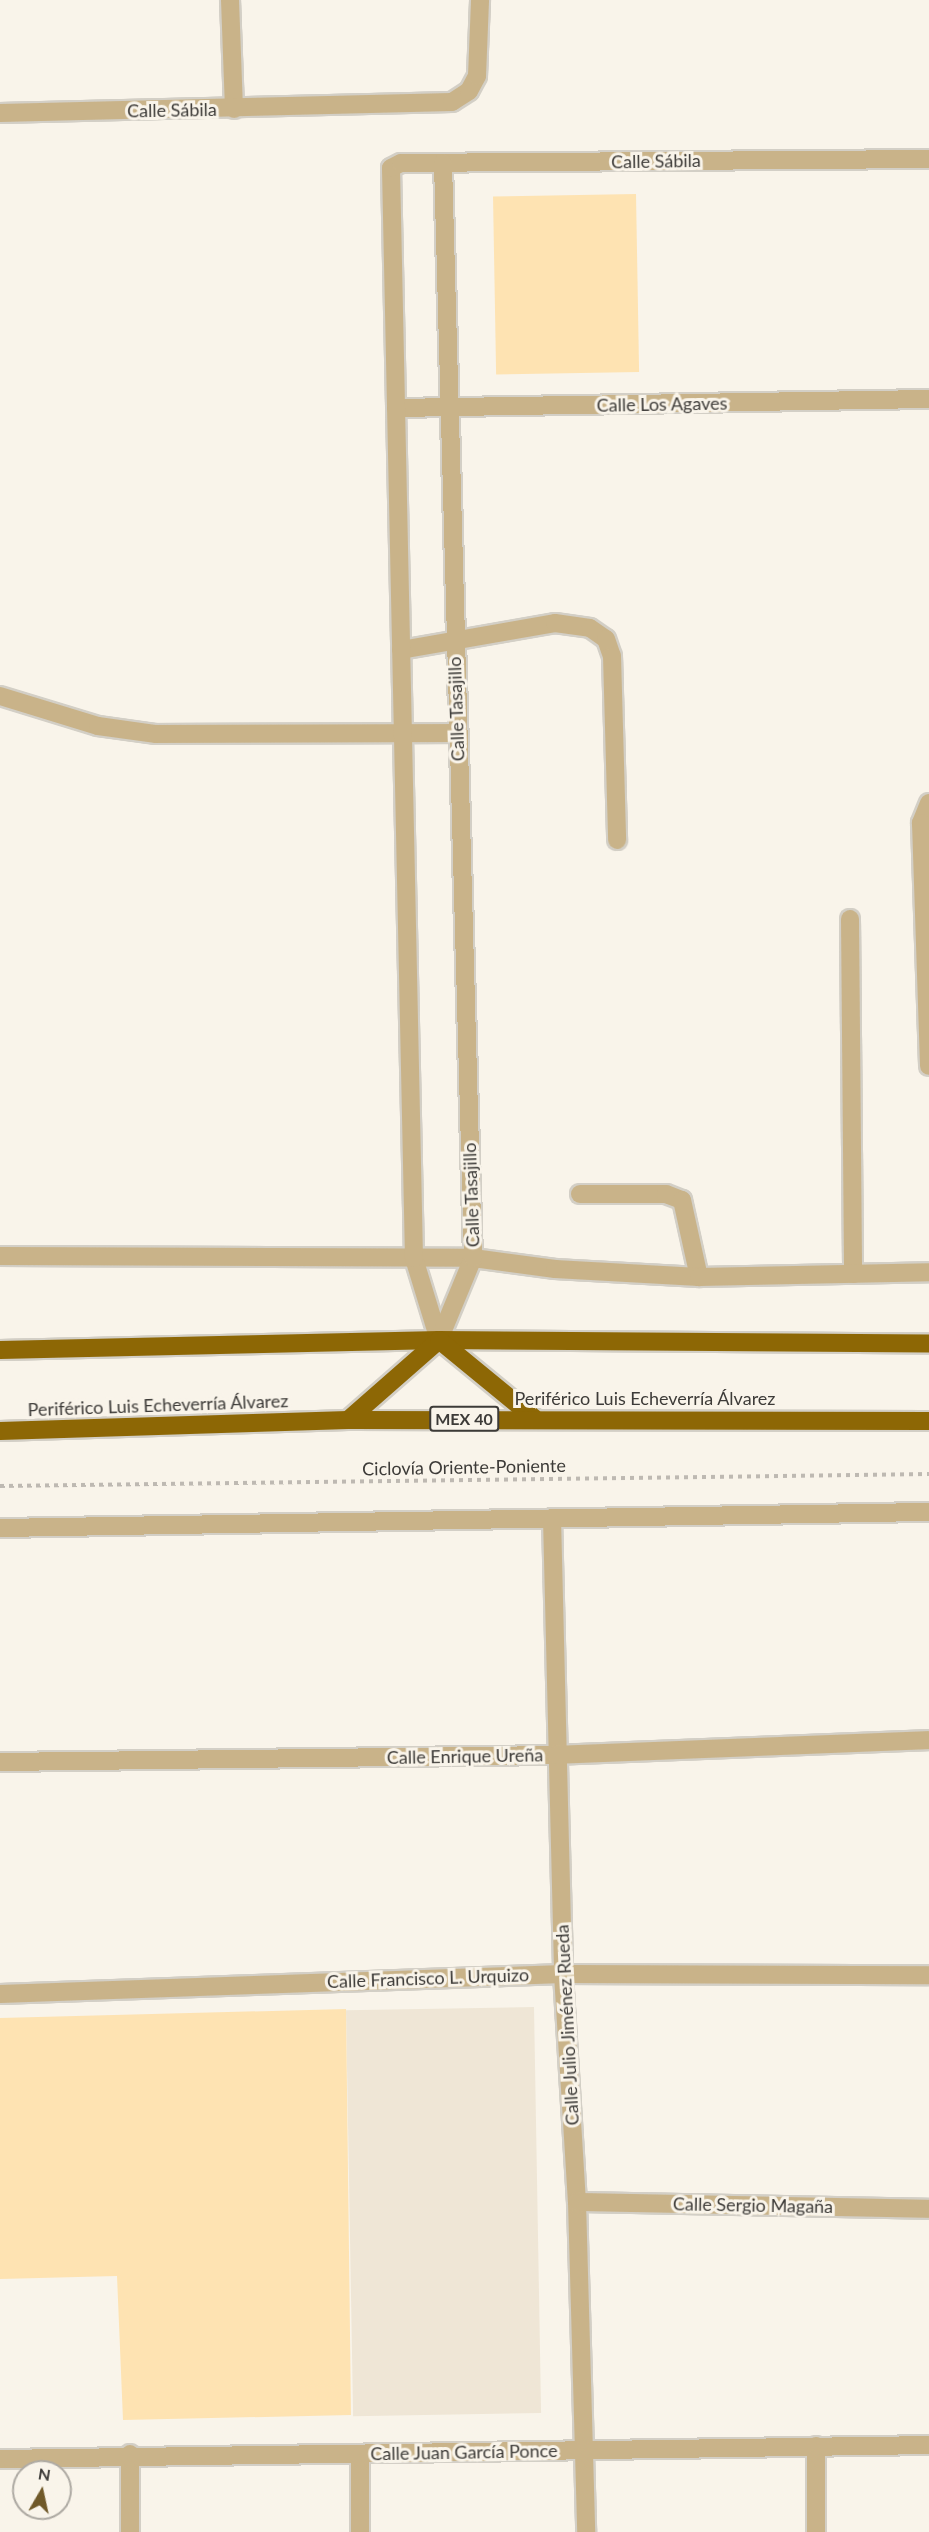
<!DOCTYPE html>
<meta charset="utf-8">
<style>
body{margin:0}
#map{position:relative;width:929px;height:2532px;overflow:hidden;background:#f9f4ea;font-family:Lato,sans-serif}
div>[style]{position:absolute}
.built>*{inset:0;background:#efe6d6;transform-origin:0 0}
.green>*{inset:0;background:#fee3b2;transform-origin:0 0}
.path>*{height:4px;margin-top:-2px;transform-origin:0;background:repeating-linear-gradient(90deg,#beb9b2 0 4.5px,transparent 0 9px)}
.roads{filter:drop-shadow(2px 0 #d3cfc6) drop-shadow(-2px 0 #d3cfc6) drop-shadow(0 2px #d3cfc6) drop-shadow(0 -2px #d3cfc6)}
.minor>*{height:18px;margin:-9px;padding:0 9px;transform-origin:9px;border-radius:9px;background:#c9b389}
.highway>*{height:18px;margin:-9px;padding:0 9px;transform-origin:9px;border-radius:9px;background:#8d6705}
span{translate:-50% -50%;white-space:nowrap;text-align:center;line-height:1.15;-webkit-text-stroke:6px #f9f4ea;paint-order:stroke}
.shield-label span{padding:2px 4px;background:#f9f4ea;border:2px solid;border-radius:4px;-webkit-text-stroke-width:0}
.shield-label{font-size:16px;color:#3d3b38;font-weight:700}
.street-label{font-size:18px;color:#3d3b38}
.north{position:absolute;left:12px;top:2460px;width:60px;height:60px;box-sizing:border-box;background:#f9f4ea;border:2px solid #aeaaa3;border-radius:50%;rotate:9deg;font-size:16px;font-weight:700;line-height:24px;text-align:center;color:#3d3b38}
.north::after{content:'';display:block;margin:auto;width:21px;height:27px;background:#705929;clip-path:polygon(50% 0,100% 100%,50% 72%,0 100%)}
</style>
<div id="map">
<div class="built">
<div style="left:534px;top:2007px;width:406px;height:188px;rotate:89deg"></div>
</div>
<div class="green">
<div style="left:636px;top:194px;width:178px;height:143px;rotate:89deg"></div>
<div style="clip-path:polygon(346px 2009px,351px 2415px,123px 2420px,117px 2276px,0 2279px,0 2018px)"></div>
</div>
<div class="path">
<div style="left:0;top:1486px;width:929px;rotate:-0.74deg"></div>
</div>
<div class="roads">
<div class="minor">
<div style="left:230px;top:0;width:109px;rotate:87.9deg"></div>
<div style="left:0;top:113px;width:452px;rotate:-1.4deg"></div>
<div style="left:452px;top:102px;width:20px;rotate:-33deg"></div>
<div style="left:469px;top:91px;width:17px;rotate:-62deg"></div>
<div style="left:477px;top:76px;width:76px;rotate:-87.7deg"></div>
<div style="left:396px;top:408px;width:533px;rotate:-0.97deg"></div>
<div style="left:401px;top:650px;width:156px;rotate:-9.9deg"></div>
<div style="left:555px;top:623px;width:35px;rotate:8deg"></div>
<div style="left:590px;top:628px;width:19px;rotate:35deg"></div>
<div style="left:606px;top:639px;width:18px;rotate:71deg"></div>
<div style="left:612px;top:656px;width:184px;rotate:88.4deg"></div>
<div style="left:0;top:696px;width:102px;rotate:17deg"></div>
<div style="left:98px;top:726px;width:59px;rotate:7.9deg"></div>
<div style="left:156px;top:734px;width:301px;rotate:-0.2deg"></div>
<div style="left:929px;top:803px;width:22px;rotate:112deg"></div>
<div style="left:921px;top:823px;width:243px;rotate:88.1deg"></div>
<div style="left:850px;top:919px;width:355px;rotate:89.5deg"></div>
<div style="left:580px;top:1194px;width:86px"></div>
<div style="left:666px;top:1194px;width:17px;rotate:21deg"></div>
<div style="left:682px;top:1200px;width:79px;rotate:77.6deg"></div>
<div style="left:0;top:1256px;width:473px;rotate:0.2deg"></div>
<div style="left:473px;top:1258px;width:83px;rotate:7.6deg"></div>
<div style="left:555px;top:1269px;width:144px;rotate:3.2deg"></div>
<div style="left:699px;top:1277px;width:230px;rotate:-1.2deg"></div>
<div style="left:439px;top:1340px;width:86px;rotate:-107deg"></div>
<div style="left:414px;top:1258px;width:1090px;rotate:-91.21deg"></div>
<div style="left:391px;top:168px;width:11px;rotate:-27deg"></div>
<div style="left:401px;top:163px;width:528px;rotate:-0.43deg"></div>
<div style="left:439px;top:1340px;width:89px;rotate:-67.5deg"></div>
<div style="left:473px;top:1258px;width:1095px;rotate:-91.57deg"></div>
<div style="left:552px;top:1518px;width:456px;rotate:88.6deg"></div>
<div style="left:563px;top:1974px;width:228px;rotate:86.5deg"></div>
<div style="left:577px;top:2202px;width:330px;rotate:88.4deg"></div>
<div style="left:0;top:1528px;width:929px;rotate:-0.99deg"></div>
<div style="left:0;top:1762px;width:556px;rotate:-0.72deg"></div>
<div style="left:556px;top:1755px;width:373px;rotate:-2.3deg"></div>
<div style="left:0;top:1994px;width:563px;rotate:-2.03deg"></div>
<div style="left:563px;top:1974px;width:366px;rotate:0.2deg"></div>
<div style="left:577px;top:2202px;width:352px;rotate:1.1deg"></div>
<div style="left:816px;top:2446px;width:86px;rotate:90deg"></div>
<div style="left:0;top:2459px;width:929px;rotate:-0.86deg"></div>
<div style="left:130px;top:2532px;width:78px;rotate:-90deg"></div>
<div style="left:360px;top:2532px;width:78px;rotate:-90deg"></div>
</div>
<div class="highway">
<div style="left:0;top:1350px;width:439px;rotate:-1.3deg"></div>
<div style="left:439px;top:1340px;width:490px;rotate:0.4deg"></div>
<div style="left:348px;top:1420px;width:121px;rotate:-41.3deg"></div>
<div style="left:439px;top:1340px;width:123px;rotate:39.4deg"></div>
<div style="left:0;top:1431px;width:348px;rotate:-1.8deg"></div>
<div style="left:348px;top:1420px;width:581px;rotate:0.1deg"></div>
</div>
</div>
<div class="shield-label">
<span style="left:464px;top:1419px">MEX 40</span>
</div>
<div class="street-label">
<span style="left:172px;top:110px;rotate:-1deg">Calle Sábila</span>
<span style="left:656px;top:161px;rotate:-1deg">Calle Sábila</span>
<span style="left:662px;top:404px;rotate:-1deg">Calle Los Agaves</span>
<span style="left:456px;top:709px;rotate:-92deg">Calle Tasajillo</span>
<span style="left:471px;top:1195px;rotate:-92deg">Calle Tasajillo</span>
<span style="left:645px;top:1398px">Periférico Luis Echeverría Álvarez</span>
<span style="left:158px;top:1405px;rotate:-2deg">Periférico Luis Echeverría Álvarez</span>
<span style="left:464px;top:1467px;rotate:-1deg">Ciclovía Oriente-Poniente</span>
<span style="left:465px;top:1756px;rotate:-1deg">Calle Enrique Ureña</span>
<span style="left:428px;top:1978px;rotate:-2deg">Calle Francisco L. Urquizo</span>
<span style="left:567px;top:2025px;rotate:-93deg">Calle Julio Jiménez Rueda</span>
<span style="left:753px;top:2205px;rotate:1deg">Calle Sergio Magaña</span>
<span style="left:464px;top:2452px;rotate:-1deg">Calle Juan García Ponce</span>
</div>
<div class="north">N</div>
</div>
